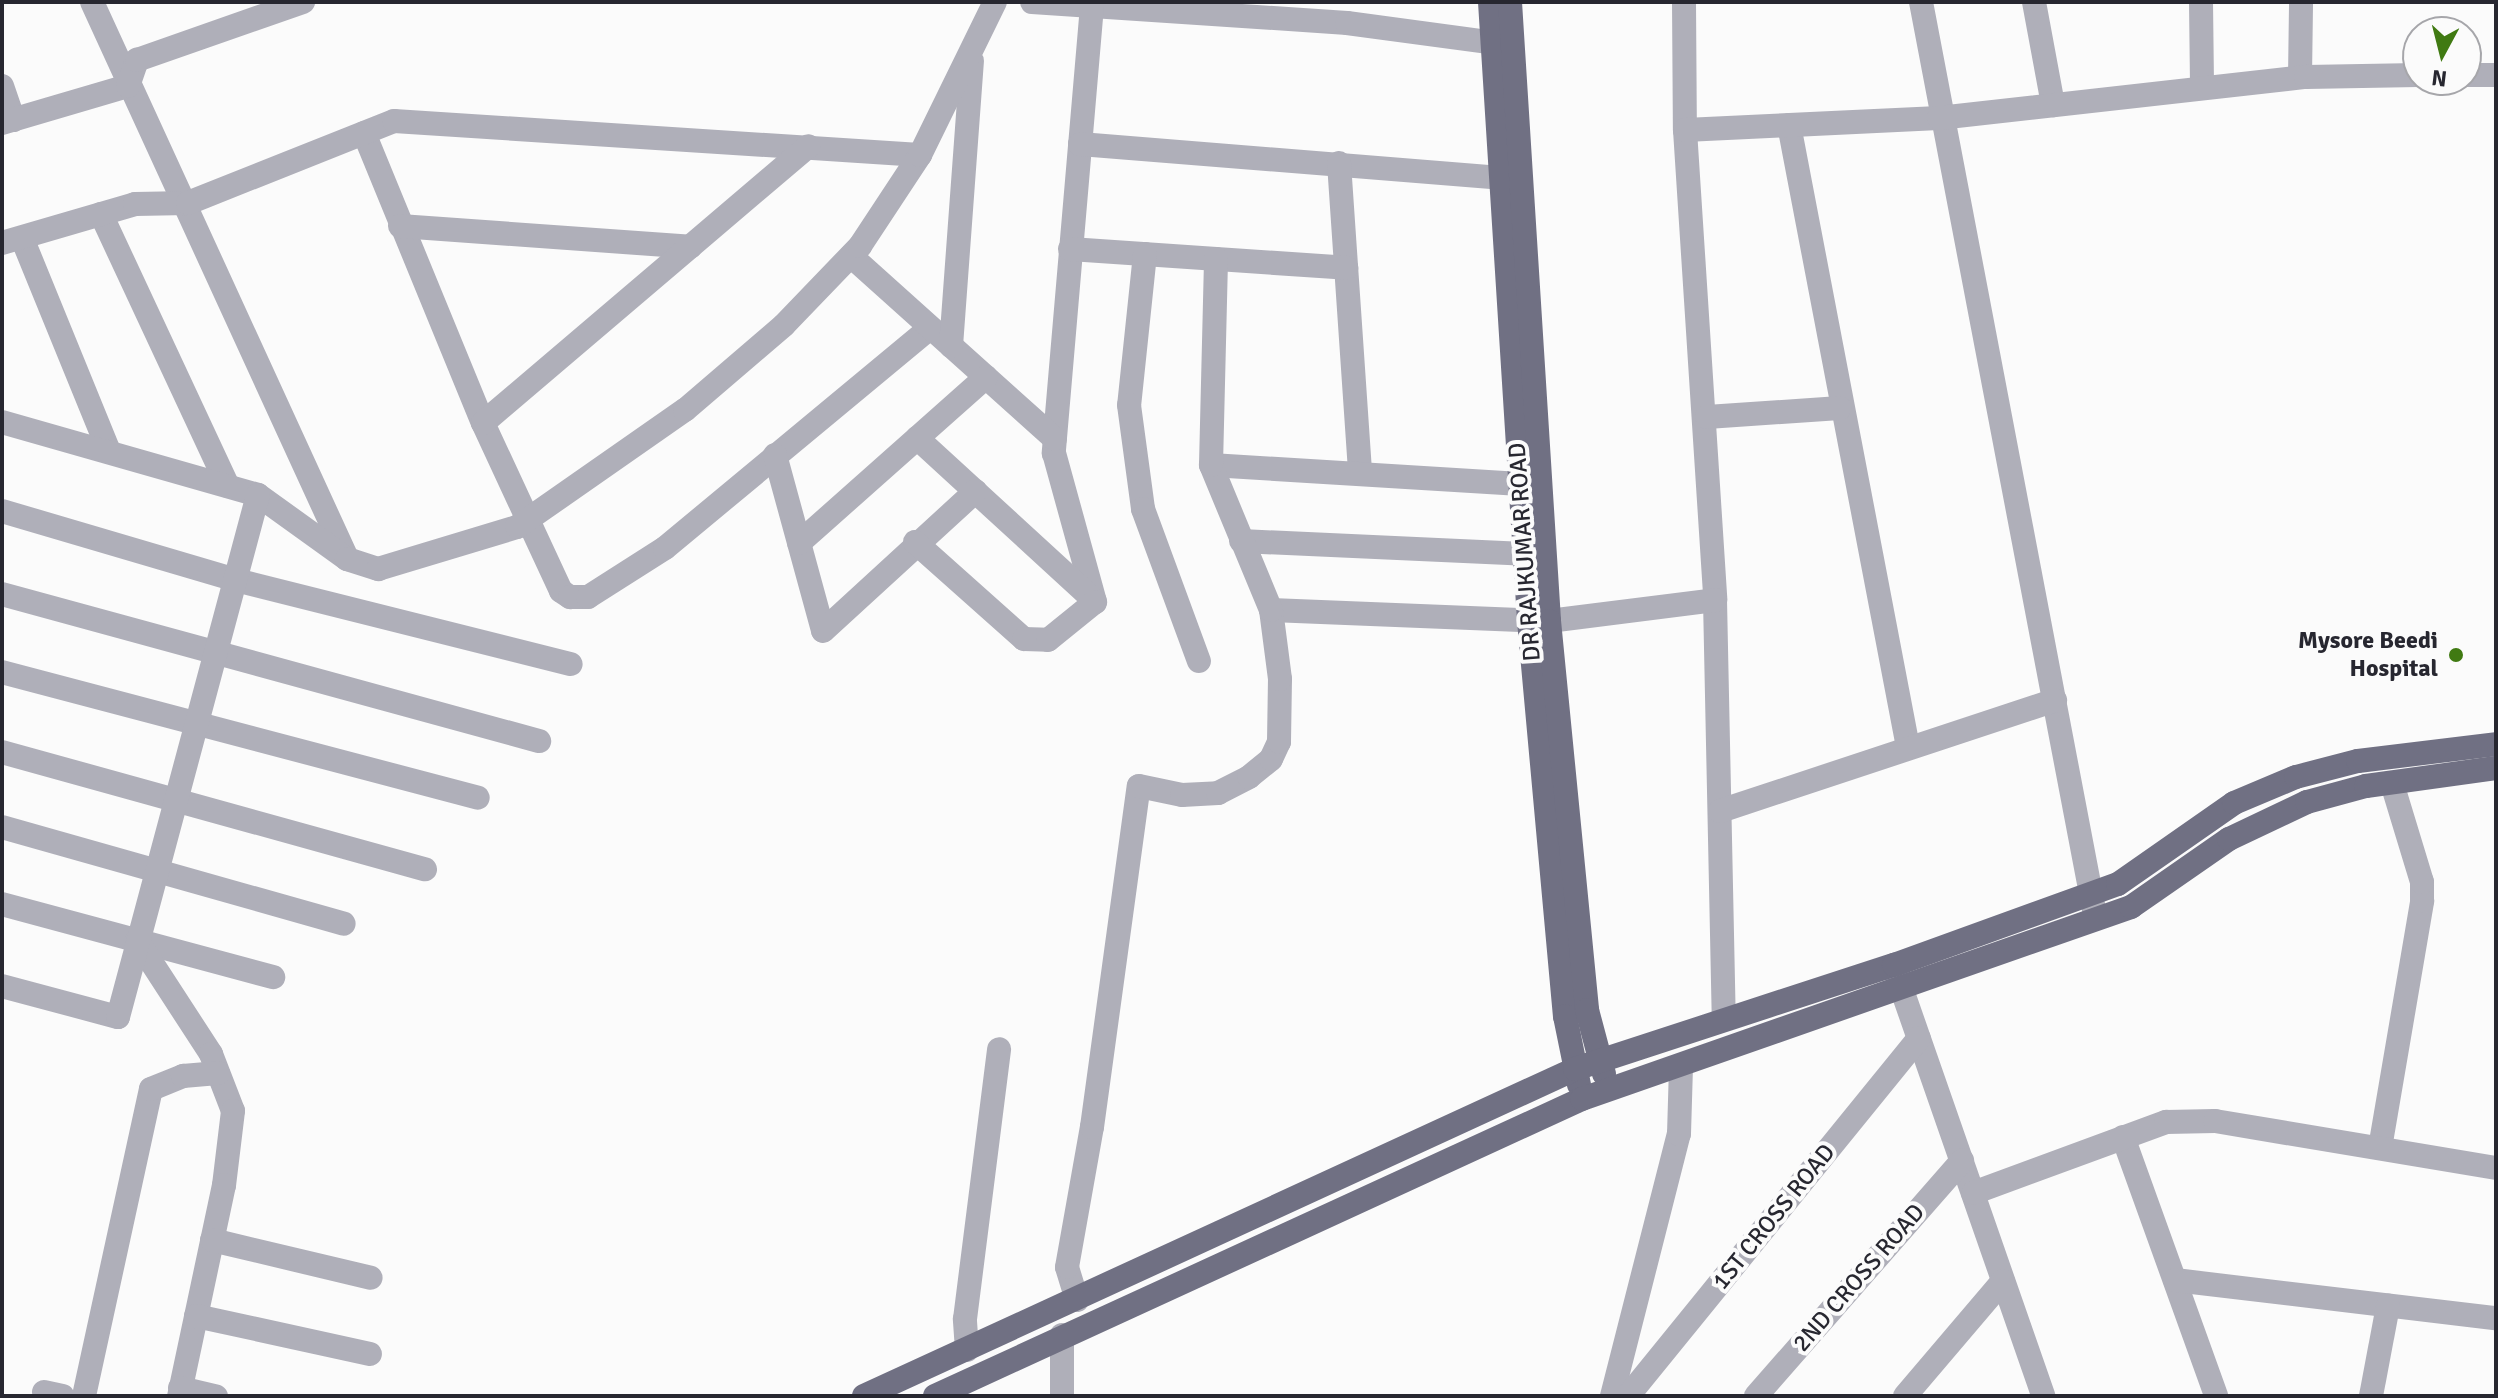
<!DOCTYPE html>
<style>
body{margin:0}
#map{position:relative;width:2498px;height:1398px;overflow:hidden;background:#fbfbfb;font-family:Signika,sans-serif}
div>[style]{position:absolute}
.minor>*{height:24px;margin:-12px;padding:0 12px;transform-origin:12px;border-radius:12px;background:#afafb9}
.major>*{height:24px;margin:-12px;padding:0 12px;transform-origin:12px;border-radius:12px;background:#707083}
.dots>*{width:22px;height:22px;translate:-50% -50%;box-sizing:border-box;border:4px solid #fbfbfb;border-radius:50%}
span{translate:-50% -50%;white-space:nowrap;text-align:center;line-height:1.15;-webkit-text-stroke:8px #fbfbfb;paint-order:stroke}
.street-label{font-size:24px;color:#272730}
.poi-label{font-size:24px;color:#272730;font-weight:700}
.right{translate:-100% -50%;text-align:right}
.frame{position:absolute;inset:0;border:4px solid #272730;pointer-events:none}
.north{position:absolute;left:2402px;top:16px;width:80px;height:80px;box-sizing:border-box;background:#fbfbfb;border:2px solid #a6a6aa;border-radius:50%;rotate:187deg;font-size:22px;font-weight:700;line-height:32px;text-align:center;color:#272730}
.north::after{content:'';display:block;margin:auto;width:28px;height:36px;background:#407a12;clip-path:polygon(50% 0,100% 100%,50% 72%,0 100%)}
</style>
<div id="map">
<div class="minor">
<div style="left:92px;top:2px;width:609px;rotate:65.37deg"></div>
<div style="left:1032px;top:2px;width:316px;rotate:3.8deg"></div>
<div style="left:1347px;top:23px;width:164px;rotate:7.7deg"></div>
<div style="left:1684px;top:2px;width:128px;rotate:89.6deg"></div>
<div style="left:1685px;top:130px;width:471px;rotate:86.3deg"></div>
<div style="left:1715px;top:600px;width:419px;rotate:88.8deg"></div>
<div style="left:1921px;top:2px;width:929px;rotate:79.21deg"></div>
<div style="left:2034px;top:2px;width:105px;rotate:79.5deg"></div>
<div style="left:2201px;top:2px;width:85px;rotate:89.3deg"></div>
<div style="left:1092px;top:6px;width:449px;rotate:94.9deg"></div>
<div style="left:1054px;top:453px;width:155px;rotate:74.6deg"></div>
<div style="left:2466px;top:75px;width:30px"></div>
<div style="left:2300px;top:77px;width:75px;rotate:-89.2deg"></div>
<div style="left:2px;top:86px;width:36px;rotate:71deg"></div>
<div style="left:2px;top:123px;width:131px;rotate:-16.4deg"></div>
<div style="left:128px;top:86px;width:28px;rotate:-71deg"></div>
<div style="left:137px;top:60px;width:176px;rotate:-19.3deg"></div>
<div style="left:1789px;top:125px;width:633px;rotate:79.17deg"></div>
<div style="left:1685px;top:130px;width:254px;rotate:-2.7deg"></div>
<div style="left:1939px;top:118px;width:369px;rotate:-6.4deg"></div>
<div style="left:2306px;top:77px;width:112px;rotate:-1deg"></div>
<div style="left:364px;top:133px;width:313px;rotate:67.7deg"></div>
<div style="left:483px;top:423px;width:185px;rotate:65.1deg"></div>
<div style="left:561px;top:591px;width:11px;rotate:34deg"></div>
<div style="left:570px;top:597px;width:18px"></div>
<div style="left:588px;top:597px;width:91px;rotate:-32.5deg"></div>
<div style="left:665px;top:548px;width:344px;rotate:-39.7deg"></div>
<div style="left:1080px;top:144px;width:422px;rotate:4.6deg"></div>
<div style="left:1339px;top:163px;width:311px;rotate:86.1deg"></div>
<div style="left:101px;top:214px;width:300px;rotate:65deg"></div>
<div style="left:400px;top:226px;width:291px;rotate:4.1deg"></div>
<div style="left:22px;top:238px;width:230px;rotate:67.8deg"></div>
<div style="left:2px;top:243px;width:139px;rotate:-16.3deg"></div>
<div style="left:135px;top:204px;width:53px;rotate:-1.1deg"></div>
<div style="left:188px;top:203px;width:222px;rotate:-21.7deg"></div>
<div style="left:394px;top:121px;width:527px;rotate:3.7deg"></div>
<div style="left:1070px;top:249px;width:277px;rotate:3.9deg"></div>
<div style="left:1145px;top:254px;width:152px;rotate:96deg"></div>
<div style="left:1129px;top:405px;width:105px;rotate:82.3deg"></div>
<div style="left:1143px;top:509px;width:162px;rotate:69.8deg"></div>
<div style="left:851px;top:256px;width:274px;rotate:41.9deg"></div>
<div style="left:951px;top:346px;width:286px;rotate:-85.8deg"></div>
<div style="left:1707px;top:417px;width:133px;rotate:-3.9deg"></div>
<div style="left:2px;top:422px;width:266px;rotate:15.9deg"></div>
<div style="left:258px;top:495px;width:110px;rotate:35.7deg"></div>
<div style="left:347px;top:559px;width:33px;rotate:18deg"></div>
<div style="left:378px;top:569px;width:145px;rotate:-16.8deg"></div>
<div style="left:517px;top:527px;width:205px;rotate:-34.9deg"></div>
<div style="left:685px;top:410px;width:130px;rotate:-40.6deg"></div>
<div style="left:784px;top:325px;width:110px;rotate:-46.1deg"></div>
<div style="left:860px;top:246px;width:109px;rotate:-56.6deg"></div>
<div style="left:920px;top:155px;width:170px;rotate:-63.9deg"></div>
<div style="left:483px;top:423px;width:427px;rotate:-40.4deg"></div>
<div style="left:917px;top:438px;width:241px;rotate:42.5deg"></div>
<div style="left:775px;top:455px;width:182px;rotate:74.7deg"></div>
<div style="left:823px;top:631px;width:207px;rotate:-42.5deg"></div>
<div style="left:1211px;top:465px;width:310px;rotate:3.5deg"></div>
<div style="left:2px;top:511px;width:244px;rotate:16.4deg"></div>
<div style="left:236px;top:580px;width:345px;rotate:14.1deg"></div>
<div style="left:1241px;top:541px;width:284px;rotate:2.6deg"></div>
<div style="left:915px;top:542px;width:146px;rotate:41.7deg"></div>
<div style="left:1024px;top:639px;width:24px;rotate:2deg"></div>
<div style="left:1048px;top:640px;width:60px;rotate:-39deg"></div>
<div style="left:799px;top:543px;width:250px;rotate:-41.6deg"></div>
<div style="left:2px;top:594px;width:557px;rotate:15.31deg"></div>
<div style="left:1271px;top:610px;width:278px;rotate:2.3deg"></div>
<div style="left:1549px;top:621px;width:167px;rotate:-7.2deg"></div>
<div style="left:2px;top:672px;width:492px;rotate:14.8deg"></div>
<div style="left:2px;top:752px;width:439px;rotate:15.5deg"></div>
<div style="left:1720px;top:811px;width:353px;rotate:-18.3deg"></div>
<div style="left:2px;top:827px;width:355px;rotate:15.8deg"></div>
<div style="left:2px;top:904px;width:281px;rotate:15.1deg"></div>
<div style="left:137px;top:940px;width:136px;rotate:57deg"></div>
<div style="left:211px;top:1054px;width:61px;rotate:68.9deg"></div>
<div style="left:233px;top:1111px;width:75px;rotate:96.9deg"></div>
<div style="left:224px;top:1185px;width:216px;rotate:102deg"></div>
<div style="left:1894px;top:967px;width:454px;rotate:70.8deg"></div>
<div style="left:2px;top:986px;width:120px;rotate:15deg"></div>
<div style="left:118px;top:1017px;width:540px;rotate:-74.99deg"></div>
<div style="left:2123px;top:1137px;width:275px;rotate:70.2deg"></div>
<div style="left:2380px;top:1148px;width:251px;rotate:-80.3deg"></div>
<div style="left:2422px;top:901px;width:19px;rotate:-90deg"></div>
<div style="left:2422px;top:882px;width:103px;rotate:-106.9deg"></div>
<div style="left:1973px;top:1193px;width:206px;rotate:-20.2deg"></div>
<div style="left:2166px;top:1122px;width:49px;rotate:-1.2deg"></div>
<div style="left:2215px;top:1121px;width:285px;rotate:9.5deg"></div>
<div style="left:212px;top:1240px;width:163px;rotate:13.4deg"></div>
<div style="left:2175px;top:1280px;width:323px;rotate:6.8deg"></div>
<div style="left:1077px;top:1300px;width:34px;rotate:-107deg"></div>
<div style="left:1067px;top:1267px;width:142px;rotate:-79.9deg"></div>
<div style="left:1092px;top:1127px;width:344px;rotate:-82.2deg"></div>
<div style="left:1139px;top:786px;width:44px;rotate:11.8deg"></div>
<div style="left:1182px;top:795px;width:36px;rotate:-3deg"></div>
<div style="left:1218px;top:793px;width:35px;rotate:-27deg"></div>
<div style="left:1249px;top:777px;width:28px;rotate:-39deg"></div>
<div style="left:1271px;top:759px;width:19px;rotate:-65deg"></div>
<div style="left:1279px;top:742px;width:63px;rotate:-89.1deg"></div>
<div style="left:1280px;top:679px;width:70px;rotate:-97.4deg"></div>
<div style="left:1271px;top:610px;width:157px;rotate:-112.5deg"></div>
<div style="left:1211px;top:465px;width:206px;rotate:-88.6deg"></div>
<div style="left:196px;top:1316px;width:178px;rotate:12.3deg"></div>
<div style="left:1062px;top:1335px;width:61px;rotate:90deg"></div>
<div style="left:967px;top:1350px;width:31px;rotate:-94deg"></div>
<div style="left:965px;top:1319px;width:272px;rotate:-82.8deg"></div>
<div style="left:180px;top:1388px;width:37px;rotate:13deg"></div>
<div style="left:44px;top:1392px;width:19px;rotate:12deg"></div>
<div style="left:84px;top:1396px;width:314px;rotate:-77.7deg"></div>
<div style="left:151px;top:1089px;width:35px;rotate:-22deg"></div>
<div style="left:183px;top:1076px;width:35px;rotate:-5deg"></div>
<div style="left:1612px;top:1396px;width:270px;rotate:-75.7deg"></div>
<div style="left:1679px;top:1134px;width:68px;rotate:-88.3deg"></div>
<div style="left:1628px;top:1396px;width:461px;rotate:-50.9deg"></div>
<div style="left:1756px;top:1396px;width:313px;rotate:-48.8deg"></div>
<div style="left:1905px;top:1396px;width:151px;rotate:-49.6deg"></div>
<div style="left:2371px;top:1396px;width:92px;rotate:-79.3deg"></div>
</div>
<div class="major">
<div style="left:1490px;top:2px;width:620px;rotate:86.39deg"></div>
<div style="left:1529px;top:621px;width:397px;rotate:84.8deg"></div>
<div style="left:1565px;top:1016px;width:70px;rotate:78.5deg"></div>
<div style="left:1510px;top:2px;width:620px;rotate:86.39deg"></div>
<div style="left:1549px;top:621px;width:391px;rotate:84.4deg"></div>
<div style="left:1587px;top:1010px;width:66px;rotate:75.1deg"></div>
<div style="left:864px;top:1396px;width:783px;rotate:-24.7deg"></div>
<div style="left:1575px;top:1069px;width:336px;rotate:-18.1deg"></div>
<div style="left:1894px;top:965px;width:238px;rotate:-19.9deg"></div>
<div style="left:2118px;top:884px;width:141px;rotate:-34.9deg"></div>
<div style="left:2234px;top:803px;width:67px;rotate:-22.8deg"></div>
<div style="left:2296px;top:777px;width:64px;rotate:-14.5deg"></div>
<div style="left:2358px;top:761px;width:139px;rotate:-7deg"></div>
<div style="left:935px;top:1396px;width:712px;rotate:-24.66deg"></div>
<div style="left:1582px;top:1099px;width:582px;rotate:-19.28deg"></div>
<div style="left:2131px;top:907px;width:119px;rotate:-34.8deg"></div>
<div style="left:2229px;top:839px;width:86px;rotate:-25.4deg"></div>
<div style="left:2307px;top:802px;width:61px;rotate:-15.2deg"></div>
<div style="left:2366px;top:786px;width:131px;rotate:-7.9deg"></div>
</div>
<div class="dots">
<div style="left:2456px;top:655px;background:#407a12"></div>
</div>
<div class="street-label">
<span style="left:1525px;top:552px;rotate:-94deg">DR RAJKUMAR ROAD</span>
<span style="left:1774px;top:1217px;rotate:-51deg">1ST CROSS ROAD</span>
<span style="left:1859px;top:1278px;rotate:-49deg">2ND CROSS ROAD</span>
</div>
<div class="poi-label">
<span class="right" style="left:2438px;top:655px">Mysore Beedi<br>Hospital</span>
</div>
<div class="frame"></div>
<div class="north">N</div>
</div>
